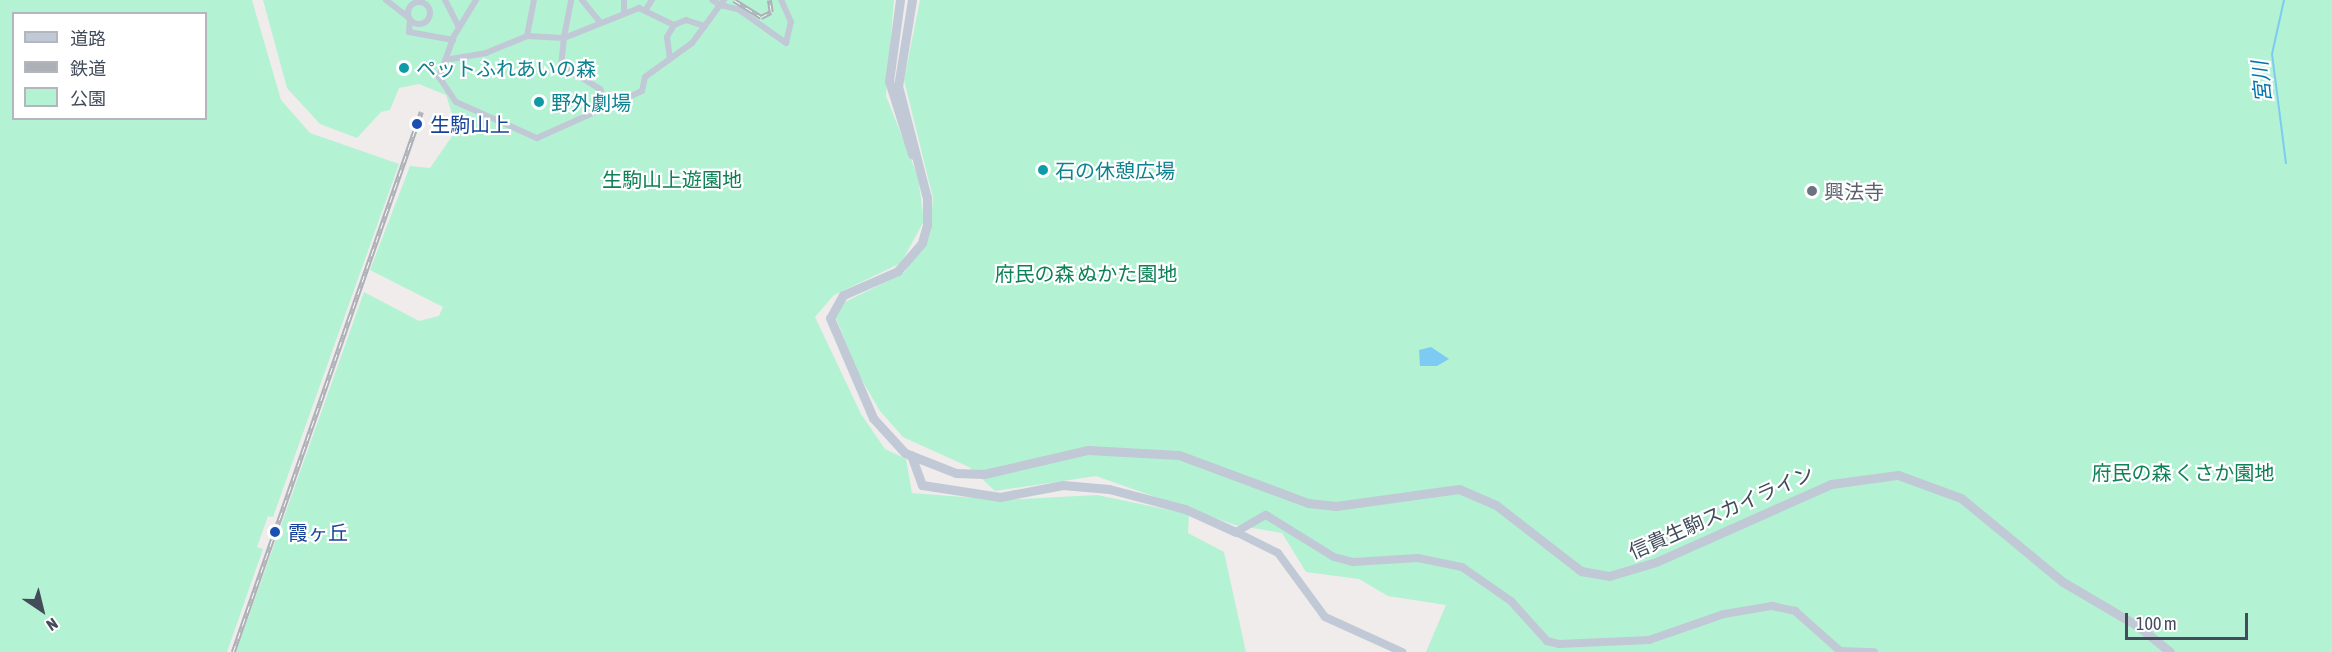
<!DOCTYPE html>
<meta charset="utf-8">
<style>
body{margin:0}
#map{position:relative;width:2332px;height:652px;overflow:hidden;background:#efeceb;font-family:"Asap Condensed","Noto Sans JP",sans-serif}
div>[style]{position:absolute}
.green>*{inset:0;background:#b4f2d4}
.water>*{inset:0;background:#7dcbf3}
.stream>*{height:2px;margin:-1px;padding:0 1px;transform-origin:1px;border-radius:1px;background:#7dcbf3}
.pedestrian>*{height:6px;margin:-3px;padding:0 3px;transform-origin:3px;border-radius:3px;background:#c0c9d5}
.pedestrian>.ring{margin:-3px;padding:0;box-sizing:content-box;background:none;border:6px solid #c0c9d5;border-radius:50%}
.minor>*{height:8px;margin:-4px;padding:0 4px;transform-origin:4px;border-radius:4px;background:#c0c9d5}
.tertiary>*{height:9px;margin:-4.5px;padding:0 4.5px;transform-origin:4.5px;border-radius:4.5px;background:#c0c9d5}
.rail>*{height:4.5px;margin-top:-2.25px;transform-origin:0;background:repeating-linear-gradient(90deg,#fff 0 7px,#adb0b7 0 14px);box-sizing:border-box;border-block:2px solid #adb0b7}
.dots>*{width:16px;height:16px;translate:-50% -50%;box-sizing:border-box;border:3px solid #fff;border-radius:50%}
span{translate:-50% -50%;white-space:nowrap;text-align:center;line-height:1.15;-webkit-text-stroke:4.5px #fff;paint-order:stroke}
.culture-label{font-size:20px;color:#0d838f}
.left{translate:0 -50%;text-align:left}
.transit-label{font-size:20px;color:#164399}
.park-label{font-size:20px;color:#0e8156}
.worship-label{font-size:20px;color:#5b616d}
.street-label{font-size:20px;color:#424c5b}
.water-label{font-size:21px;color:#0075b0;font-style:italic}
.legend{position:absolute;left:12px;top:12px;width:195px;height:108px;box-sizing:border-box;background:#fff;border:2px solid #b3b7bd;margin:0;padding:8px 10px;list-style:none;font-size:18px;color:#424c5b}
.legend li{display:flex;align-items:center;gap:12px;height:30px}
.legend b{width:30px;border:2px solid #b3b7bd}
.north{position:absolute;left:12px;top:580px;width:60px;height:60px;-webkit-text-stroke:4px #fff;paint-order:stroke;rotate:145deg;font-size:16px;font-weight:700;line-height:24px;text-align:center;color:#424c5b}
.north::after{content:'';display:block;margin:auto;width:21px;height:27px;background:#424c5b;clip-path:polygon(50% 0,100% 100%,50% 72%,0 100%)}
.scale{position:absolute;left:2125px;top:613px;width:123px;height:27px;box-sizing:border-box;border:3px solid #424c5b;border-top:0;padding-left:8px;font-size:18px;line-height:21px;white-space:nowrap;color:#424c5b;-webkit-text-stroke:4px #fff;paint-order:stroke}
</style>
<div id="map">
<div class="green">
<div style="clip-path:polygon(evenodd,0 0,252px 0,281px 100px,310px 133px,399px 164px,273px 517px,268px 516px,257px 547px,263px 549px,227px 652px,0 652px,0 0,14px 14px,206px 14px,206px 118px,14px 118px,14px 14px)"></div>
<div style="clip-path:polygon(263px 0,894px 0,886px 96px,918px 177px,924px 221px,901px 263px,834px 295px,815px 317px,861px 414px,885px 449px,906px 459px,912px 493px,1002px 500px,1097px 495px,1189px 514px,1188px 533px,1224px 552px,1246px 652px,236px 652px,364px 292px,419px 321px,439px 316px,443px 307px,370px 270px,410px 166px,430px 168px,457px 129px,446px 95px,419px 84px,399px 88px,390px 110px,381px 112px,357px 138px,320px 124px,287px 88px)"></div>
<div style="clip-path:polygon(920px 0,2332px 0,2332px 652px,1426px 652px,1446px 605px,1388px 596px,1359px 579px,1306px 572px,1282px 533px,1235px 525px,1096px 476px,995px 491px,969px 467px,903px 437px,880px 411px,859px 375px,836px 318px,845px 302px,904px 273px,930px 234px,933px 198px,904px 80px)"></div>
</div>
<div class="water">
<div style="clip-path:polygon(1431px 347px,1449px 359px,1437px 366px,1420px 366px,1419px 350px)"></div>
</div>
<div class="stream">
<div style="left:2284px;top:0;width:55px;rotate:102.5deg"></div>
<div style="left:2272px;top:54px;width:110px;rotate:82.7deg"></div>
</div>
<div class="pedestrian">
<div style="left:386px;top:0;width:28px;rotate:38deg"></div>
<div style="left:445px;top:0;width:30px;rotate:63deg"></div>
<div style="left:476px;top:0;width:42px;rotate:121.4deg"></div>
<div style="left:454px;top:36px;width:44px;rotate:110.1deg"></div>
<div style="left:439px;top:77px;width:30px;rotate:56deg"></div>
<div style="left:456px;top:102px;width:89px;rotate:24deg"></div>
<div style="left:537px;top:138px;width:115px;rotate:-24.1deg"></div>
<div style="left:642px;top:91px;width:14px;rotate:-78deg"></div>
<div style="left:645px;top:77px;width:58px;rotate:-35.9deg"></div>
<div style="left:692px;top:43px;width:47px;rotate:-53.6deg"></div>
<div style="left:720px;top:5px;width:9px;rotate:-148deg"></div>
<div style="left:582px;top:0;width:27px;rotate:51deg"></div>
<div style="left:724px;top:0;width:6px;rotate:129deg"></div>
<div style="left:720px;top:5px;width:18px;rotate:13deg"></div>
<div style="left:738px;top:9px;width:59px;rotate:35.3deg"></div>
<div style="left:786px;top:43px;width:22px;rotate:-77deg"></div>
<div style="left:791px;top:22px;width:24px;rotate:-114deg"></div>
<div class="ring" style="left:408px;top:2px;width:16px;height:16px"></div>
<div style="left:645px;top:11px;width:13px;rotate:-58deg"></div>
<div style="left:624px;top:12px;width:12px;rotate:-90deg"></div>
<div style="left:410px;top:20px;width:12px;rotate:95deg"></div>
<div style="left:409px;top:32px;width:45px;rotate:10.3deg"></div>
<div style="left:527px;top:36px;width:37px;rotate:-79deg"></div>
<div style="left:564px;top:37px;width:38px;rotate:-79deg"></div>
<div style="left:564px;top:38px;width:81px;rotate:-21.8deg"></div>
<div style="left:639px;top:8px;width:39px;rotate:26deg"></div>
<div style="left:674px;top:25px;width:13px;rotate:-23deg"></div>
<div style="left:686px;top:20px;width:20px;rotate:18deg"></div>
<div style="left:670px;top:59px;width:22px;rotate:-98deg"></div>
<div style="left:667px;top:37px;width:14px;rotate:-60deg"></div>
<div style="left:445px;top:60px;width:42px;rotate:-9.7deg"></div>
<div style="left:486px;top:53px;width:44px;rotate:-22.5deg"></div>
<div style="left:527px;top:36px;width:37px;rotate:3deg"></div>
<div style="left:564px;top:38px;width:27px;rotate:96deg"></div>
<div style="left:561px;top:65px;width:46px;rotate:31.6deg"></div>
<div style="left:600px;top:89px;width:19px;rotate:65deg"></div>
</div>
<div class="minor">
<div style="left:1236px;top:532px;width:34px;rotate:-30deg"></div>
<div style="left:1266px;top:515px;width:80px;rotate:31.7deg"></div>
<div style="left:1334px;top:557px;width:20px;rotate:15deg"></div>
<div style="left:1353px;top:562px;width:65px;rotate:-3.5deg"></div>
<div style="left:1418px;top:558px;width:45px;rotate:11.6deg"></div>
<div style="left:1462px;top:567px;width:60px;rotate:34.8deg"></div>
<div style="left:1511px;top:601px;width:54px;rotate:48deg"></div>
<div style="left:1547px;top:641px;width:12px;rotate:14deg"></div>
<div style="left:1559px;top:644px;width:90px;rotate:-2.5deg"></div>
<div style="left:1649px;top:640px;width:79px;rotate:-19.1deg"></div>
<div style="left:1724px;top:614px;width:49px;rotate:-9.5deg"></div>
<div style="left:1772px;top:606px;width:24px;rotate:12deg"></div>
<div style="left:1795px;top:611px;width:60px;rotate:41.6deg"></div>
<div style="left:1840px;top:651px;width:34px;rotate:2deg"></div>
<div style="left:1236px;top:532px;width:47px;rotate:26.6deg"></div>
<div style="left:1278px;top:553px;width:79px;rotate:53.7deg"></div>
<div style="left:1325px;top:617px;width:85px;rotate:24.4deg"></div>
</div>
<div class="tertiary">
<div style="left:900px;top:0;width:82px;rotate:97.7deg"></div>
<div style="left:889px;top:81px;width:77px;rotate:72.5deg"></div>
<div style="left:912px;top:0;width:87px;rotate:99.2deg"></div>
<div style="left:898px;top:86px;width:116px;rotate:75.5deg"></div>
<div style="left:927px;top:198px;width:27px;rotate:90deg"></div>
<div style="left:927px;top:225px;width:19px;rotate:106deg"></div>
<div style="left:922px;top:243px;width:37px;rotate:131deg"></div>
<div style="left:898px;top:271px;width:60px;rotate:156.4deg"></div>
<div style="left:843px;top:295px;width:26px;rotate:119deg"></div>
<div style="left:830px;top:318px;width:109px;rotate:66.7deg"></div>
<div style="left:873px;top:418px;width:47px;rotate:47.6deg"></div>
<div style="left:905px;top:453px;width:55px;rotate:21.4deg"></div>
<div style="left:956px;top:473px;width:28px;rotate:2deg"></div>
<div style="left:984px;top:474px;width:107px;rotate:-13deg"></div>
<div style="left:1088px;top:450px;width:91px;rotate:3.1deg"></div>
<div style="left:1179px;top:455px;width:138px;rotate:20.4deg"></div>
<div style="left:1308px;top:503px;width:28px;rotate:6deg"></div>
<div style="left:1336px;top:506px;width:124px;rotate:-7.9deg"></div>
<div style="left:1459px;top:489px;width:40px;rotate:23.4deg"></div>
<div style="left:1496px;top:505px;width:108px;rotate:37.8deg"></div>
<div style="left:1581px;top:571px;width:28px;rotate:10deg"></div>
<div style="left:1609px;top:576px;width:49px;rotate:-16.6deg"></div>
<div style="left:1656px;top:562px;width:192px;rotate:-24deg"></div>
<div style="left:1831px;top:484px;width:68px;rotate:-7.7deg"></div>
<div style="left:1898px;top:475px;width:67px;rotate:20.1deg"></div>
<div style="left:1961px;top:498px;width:132px;rotate:39.5deg"></div>
<div style="left:2063px;top:582px;width:87px;rotate:30.4deg"></div>
<div style="left:2138px;top:626px;width:41px;rotate:39.1deg"></div>
<div style="left:911px;top:455px;width:32px;rotate:70deg"></div>
<div style="left:922px;top:485px;width:79px;rotate:8.7deg"></div>
<div style="left:1000px;top:497px;width:64px;rotate:-10.8deg"></div>
<div style="left:1063px;top:485px;width:46px;rotate:5deg"></div>
<div style="left:1109px;top:489px;width:79px;rotate:14.7deg"></div>
<div style="left:1185px;top:509px;width:56px;rotate:24.3deg"></div>
</div>
<div class="rail">
<div style="left:734px;top:0;width:32px;rotate:32deg"></div>
<div style="left:761px;top:17px;width:11px;rotate:-27deg"></div>
<div style="left:771px;top:12px;width:12px;rotate:-99deg"></div>
<div style="left:233px;top:652px;width:572px;rotate:-70.8deg"></div>
</div>
<div class="dots">
<div style="left:404px;top:68px;background:#0f9aa8"></div>
<div style="left:539px;top:102px;background:#0f9aa8"></div>
<div style="left:417px;top:124px;background:#1a4fb4"></div>
<div style="left:1043px;top:170px;background:#0f9aa8"></div>
<div style="left:1812px;top:191px;background:#6b7280"></div>
<div style="left:275px;top:532px;background:#1a4fb4"></div>
</div>
<div class="culture-label">
<span class="left" style="left:416px;top:68px">ペットふれあいの森</span>
<span class="left" style="left:551px;top:102px">野外劇場</span>
<span class="left" style="left:1055px;top:170px">石の休憩広場</span>
</div>
<div class="transit-label">
<span class="left" style="left:430px;top:124px">生駒山上</span>
<span class="left" style="left:288px;top:532px">霞ヶ丘</span>
</div>
<div class="park-label">
<span style="left:672px;top:179px">生駒山上遊園地</span>
<span style="left:1086px;top:273px">府民の森 ぬかた園地</span>
<span style="left:2183px;top:472px">府民の森 くさか園地</span>
</div>
<div class="worship-label">
<span class="left" style="left:1824px;top:191px">興法寺</span>
</div>
<div class="street-label">
<span style="left:1721px;top:512px;rotate:-24deg">信貴生駒スカイライン</span>
</div>
<div class="water-label">
<span style="left:2261px;top:82px;rotate:-96deg">宮川</span>
</div>
<ul class="legend">
<li><b style="height:8px;background:#c0c9d5"></b>道路</li>
<li><b style="height:8px;background:#adb0b7"></b>鉄道</li>
<li><b style="height:16px;background:#b4f2d4"></b>公園</li>
</ul>
<div class="north">N</div>
<div class="scale">100 m</div>
</div>
